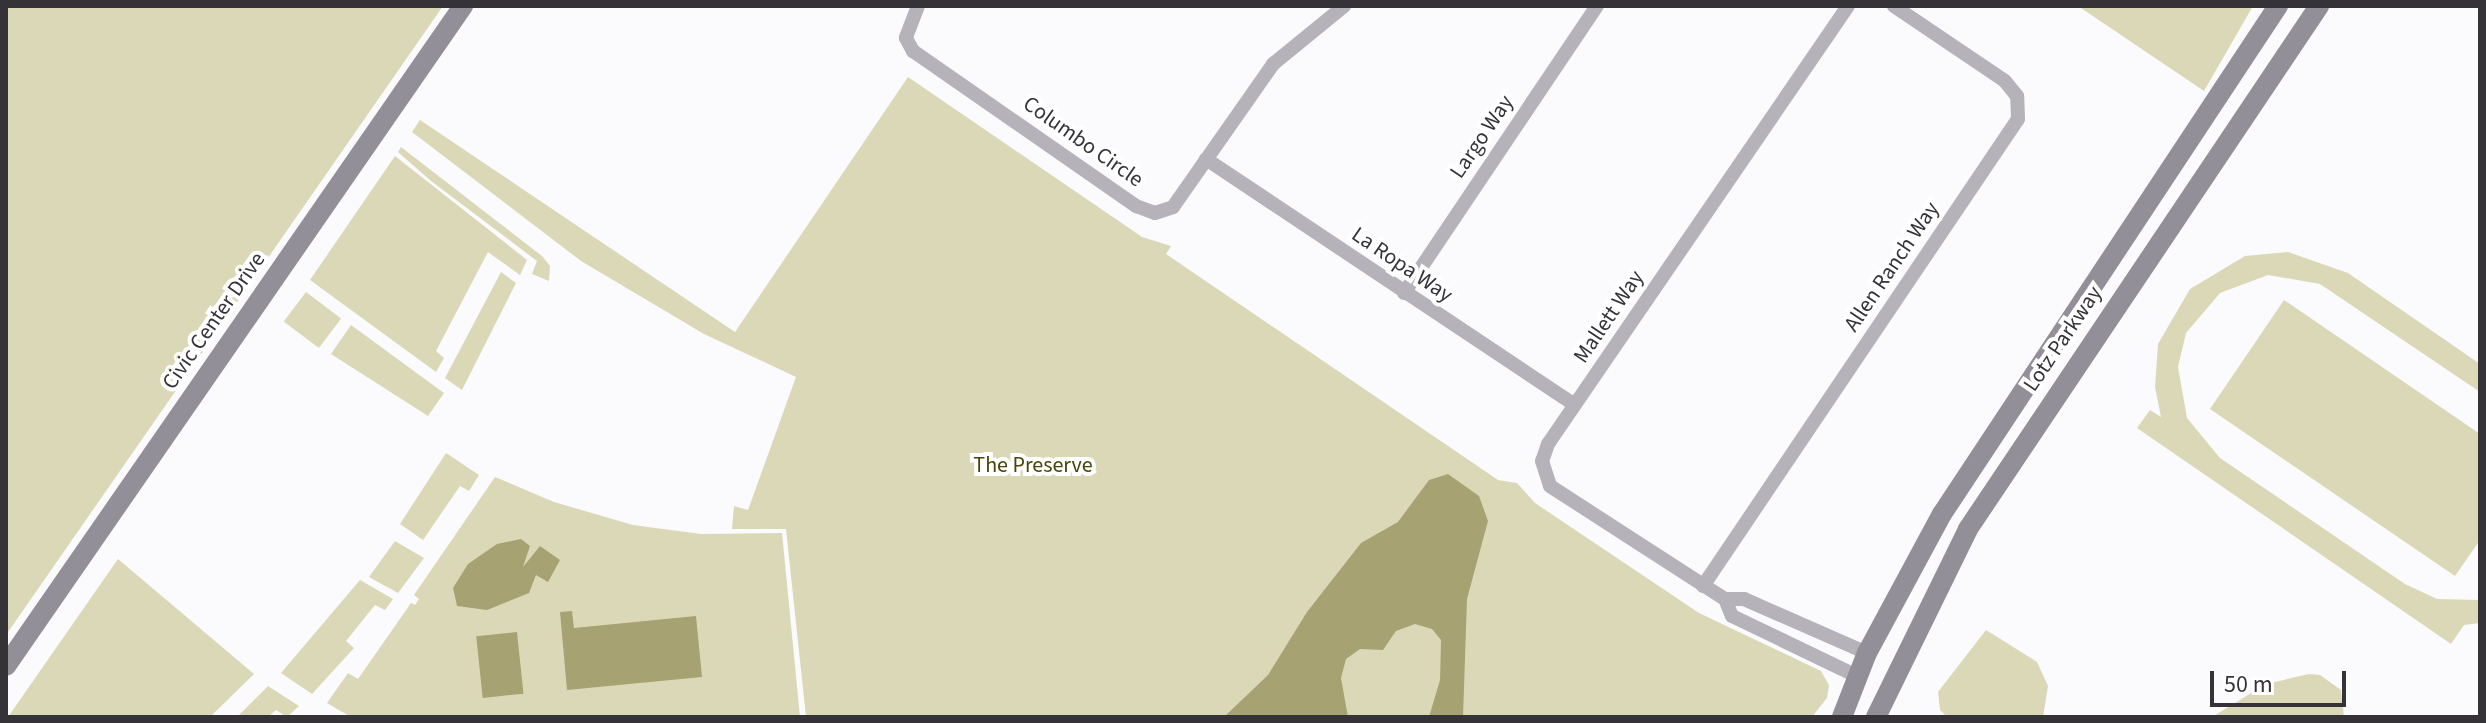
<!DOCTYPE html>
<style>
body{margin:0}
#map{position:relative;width:2486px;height:723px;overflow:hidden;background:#fbfafd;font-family:"Source Sans 3",sans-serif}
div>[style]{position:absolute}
.green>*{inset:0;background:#dbd8b8;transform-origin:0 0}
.water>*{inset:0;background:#a7a272;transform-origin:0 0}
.street>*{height:14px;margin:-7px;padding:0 7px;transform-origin:7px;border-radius:7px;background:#b5b2b9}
.secondary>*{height:20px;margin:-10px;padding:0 10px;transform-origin:10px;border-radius:10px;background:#938f98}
span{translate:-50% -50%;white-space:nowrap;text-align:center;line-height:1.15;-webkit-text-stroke:8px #fff;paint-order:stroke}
.street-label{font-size:22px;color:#353238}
.park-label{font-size:22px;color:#4c4508}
.frame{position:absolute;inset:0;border:8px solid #353238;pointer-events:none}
.scale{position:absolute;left:2210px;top:671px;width:136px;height:36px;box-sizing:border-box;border:4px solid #353238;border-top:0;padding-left:10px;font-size:24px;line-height:28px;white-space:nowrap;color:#353238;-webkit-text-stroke:6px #fff;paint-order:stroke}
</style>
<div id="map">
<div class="green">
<div style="clip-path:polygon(6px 6px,443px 6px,6px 635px)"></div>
<div style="clip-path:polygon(2078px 6px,2253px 6px,2204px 91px)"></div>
<div style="clip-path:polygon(908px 77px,1142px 237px,1171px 246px,1166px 254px,1498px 480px,1517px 483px,1535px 503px,1699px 613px,1821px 671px,1829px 685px,1827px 698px,1812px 717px,806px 717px,786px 529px,732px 529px,734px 506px,748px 510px,796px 377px,704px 334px,581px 261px,412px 132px,420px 120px,735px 332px)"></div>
<div style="clip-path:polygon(401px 147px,542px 256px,550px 266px,549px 281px,532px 274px,537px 261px,431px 181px,398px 152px)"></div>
<div style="clip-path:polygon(395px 156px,527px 260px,520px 275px,488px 252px,436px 351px,444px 358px,436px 372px,310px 280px)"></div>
<div style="clip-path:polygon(2288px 252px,2348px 273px,2480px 364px,2480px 392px,2320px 284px,2268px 275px,2220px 293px,2186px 333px,2178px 367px,2187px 418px,2220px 458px,2405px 584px,2437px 599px,2480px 600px,2480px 623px,2464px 625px,2451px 644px,2137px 428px,2150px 410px,2161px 417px,2155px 387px,2158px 344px,2190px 289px,2245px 256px)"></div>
<div style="clip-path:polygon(501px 272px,516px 283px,462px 390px,445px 378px)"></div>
<div style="left:306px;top:292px;width:44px;height:37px;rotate:37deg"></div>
<div style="clip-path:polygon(2284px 300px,2480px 434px,2480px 540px,2455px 576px,2210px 409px)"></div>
<div style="clip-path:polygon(351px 325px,444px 393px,428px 416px,331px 354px)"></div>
<div style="clip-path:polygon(446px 453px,479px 475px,469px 491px,460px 486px,423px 540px,400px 524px)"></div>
<div style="clip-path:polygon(495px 477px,554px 502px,633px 525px,701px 534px,782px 533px,800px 717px,351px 717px,327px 703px,348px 673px,358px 679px,411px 603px,415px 605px,419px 599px,414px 595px)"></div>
<div style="clip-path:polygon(395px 541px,424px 558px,398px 593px,369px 577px)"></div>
<div style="clip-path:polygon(118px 559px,254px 674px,210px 717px,8px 717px)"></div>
<div style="clip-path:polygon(360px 580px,393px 599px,385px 610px,375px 605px,346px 641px,354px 648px,312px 694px,281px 673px)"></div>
<div style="clip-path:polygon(1986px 630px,2037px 662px,2048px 686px,2043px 717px,1947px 717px,1940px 710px,1938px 692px)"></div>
<div style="clip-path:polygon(2309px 674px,2320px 675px,2341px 690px,2344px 717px,2212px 717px,2266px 684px)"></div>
<div style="clip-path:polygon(268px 686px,299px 706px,287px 717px,276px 710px,268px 717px,237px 717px)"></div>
</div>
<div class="water">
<div style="clip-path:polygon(1448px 474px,1479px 496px,1488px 521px,1467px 599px,1463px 717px,1429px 717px,1440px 680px,1441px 640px,1432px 629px,1415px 624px,1396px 631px,1383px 650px,1360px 649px,1346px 659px,1341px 678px,1348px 717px,1224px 717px,1268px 675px,1307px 612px,1361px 543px,1398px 522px,1429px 480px)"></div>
<div style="clip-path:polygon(521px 539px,530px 546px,523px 567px,540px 546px,560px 560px,548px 582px,536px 575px,529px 593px,487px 610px,457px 606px,453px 588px,468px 564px,497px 544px)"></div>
<div style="clip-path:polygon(572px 611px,574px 628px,696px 616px,702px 677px,567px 690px,560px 612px)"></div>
<div style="left:517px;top:632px;width:62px;height:41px;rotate:84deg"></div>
</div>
<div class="street">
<div style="left:918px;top:6px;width:34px;rotate:111deg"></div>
<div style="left:906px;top:38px;width:15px;rotate:62deg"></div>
<div style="left:913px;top:51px;width:272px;rotate:34.8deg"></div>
<div style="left:1136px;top:206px;width:20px;rotate:20deg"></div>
<div style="left:1155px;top:213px;width:19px;rotate:-18deg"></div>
<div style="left:1173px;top:207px;width:174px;rotate:-55deg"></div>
<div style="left:1273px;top:64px;width:92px;rotate:-39.2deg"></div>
<div style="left:1848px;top:6px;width:531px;rotate:124.41deg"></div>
<div style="left:1548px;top:444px;width:18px;rotate:109deg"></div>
<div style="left:1542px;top:461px;width:26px;rotate:72deg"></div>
<div style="left:1550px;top:486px;width:208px;rotate:32.9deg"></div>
<div style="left:1725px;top:599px;width:19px"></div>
<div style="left:1744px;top:599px;width:134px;rotate:23.7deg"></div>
<div style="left:1206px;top:159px;width:443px;rotate:33.7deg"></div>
<div style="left:1404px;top:293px;width:346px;rotate:-56.1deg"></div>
<div style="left:1703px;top:586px;width:563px;rotate:-56deg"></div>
<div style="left:2018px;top:119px;width:23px;rotate:-92deg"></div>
<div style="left:2017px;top:96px;width:19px;rotate:-129deg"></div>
<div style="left:2005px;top:81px;width:134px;rotate:-146deg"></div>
<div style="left:1725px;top:599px;width:18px;rotate:68deg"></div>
<div style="left:1732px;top:616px;width:141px;rotate:25.7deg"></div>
</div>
<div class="secondary">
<div style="left:6px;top:666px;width:803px;rotate:-55.3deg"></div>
<div style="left:1842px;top:717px;width:69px;rotate:-68.7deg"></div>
<div style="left:1867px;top:653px;width:158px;rotate:-61.7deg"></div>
<div style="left:1942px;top:514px;width:609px;rotate:-56.52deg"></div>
<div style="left:1876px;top:717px;width:209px;rotate:-63.9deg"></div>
<div style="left:1968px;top:529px;width:630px;rotate:-56.13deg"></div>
</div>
<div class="street-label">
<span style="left:1482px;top:137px;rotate:-56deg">Largo Way</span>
<span style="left:1083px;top:142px;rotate:35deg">Columbo Circle</span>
<span style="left:1402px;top:265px;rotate:34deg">La Ropa Way</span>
<span style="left:1892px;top:267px;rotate:-56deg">Allen Ranch Way</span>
<span style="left:1609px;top:317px;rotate:-56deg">Mallett Way</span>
<span style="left:214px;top:321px;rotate:-55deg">Civic Center Drive</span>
<span style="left:2063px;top:339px;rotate:-56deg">Lotz Parkway</span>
</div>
<div class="park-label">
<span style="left:1033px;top:466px">The Preserve</span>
</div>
<div class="frame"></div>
<div class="scale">50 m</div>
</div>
